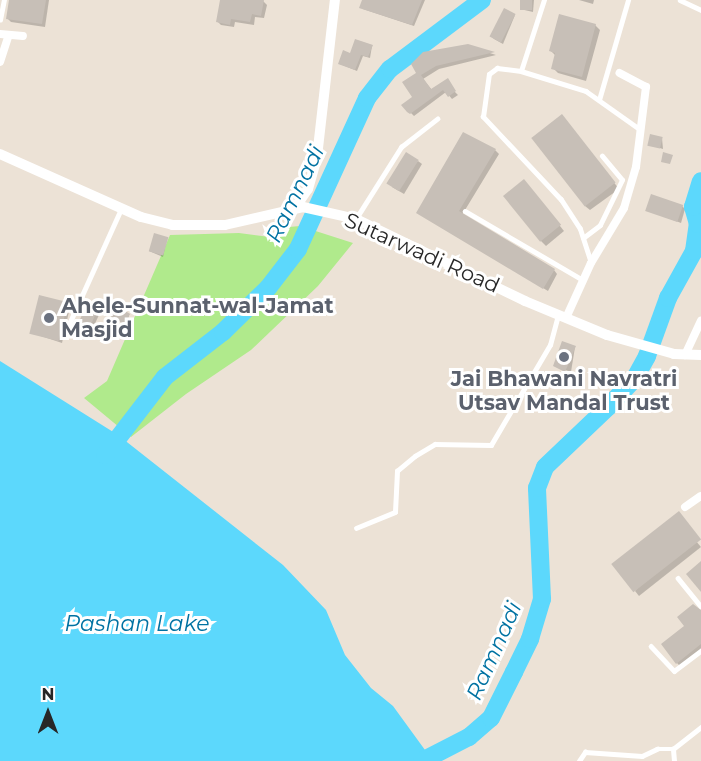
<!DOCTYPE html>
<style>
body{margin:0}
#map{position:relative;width:701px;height:761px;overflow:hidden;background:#ece2d6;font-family:Montserrat,sans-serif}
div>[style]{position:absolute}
.green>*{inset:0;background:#b0ea8c}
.water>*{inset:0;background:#5cd8fc}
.shadow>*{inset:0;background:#0003}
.river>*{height:18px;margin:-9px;padding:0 9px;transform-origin:9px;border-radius:9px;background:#5cd8fc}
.building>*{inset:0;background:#c7bfb7;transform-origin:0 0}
.service>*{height:4.5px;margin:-2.25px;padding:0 2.25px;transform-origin:2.25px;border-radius:2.25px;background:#fff}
.minor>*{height:8px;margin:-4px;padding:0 4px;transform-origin:4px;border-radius:4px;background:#fff}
.tertiary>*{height:10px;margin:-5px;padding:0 5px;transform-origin:5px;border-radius:5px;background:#fff}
.dots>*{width:16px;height:16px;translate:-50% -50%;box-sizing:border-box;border:3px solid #fff;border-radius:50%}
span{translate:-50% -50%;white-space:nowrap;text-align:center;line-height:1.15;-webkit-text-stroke:6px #fff;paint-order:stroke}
.street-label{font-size:21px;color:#272727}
.worship-label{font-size:21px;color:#5b616d;font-weight:700}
.left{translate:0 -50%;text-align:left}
.water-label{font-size:22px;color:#0072a2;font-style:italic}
.north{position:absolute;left:18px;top:683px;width:60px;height:60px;-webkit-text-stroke:4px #fff;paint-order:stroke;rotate:0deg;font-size:16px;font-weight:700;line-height:24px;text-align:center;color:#272727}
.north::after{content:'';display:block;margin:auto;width:21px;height:27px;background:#272727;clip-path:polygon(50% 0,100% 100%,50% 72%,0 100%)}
</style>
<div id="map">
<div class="green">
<div style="clip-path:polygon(300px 226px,353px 243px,318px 286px,251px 350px,186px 394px,131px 437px,84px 398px,107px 381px,170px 235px,239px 233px,278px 238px,289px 227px)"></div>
</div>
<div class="water">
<div style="clip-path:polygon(0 361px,118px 435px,283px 565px,326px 610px,345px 655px,371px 688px,393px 706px,433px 761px,0 761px)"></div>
</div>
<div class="shadow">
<div style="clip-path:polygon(10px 0,49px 0,45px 27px,11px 22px,8px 19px)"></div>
<div style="clip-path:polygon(221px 0,263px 1px,267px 5px,264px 18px,255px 17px,254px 25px,235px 22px,234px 27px,221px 25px,218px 22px)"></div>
<div style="clip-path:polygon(363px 0,425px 0,414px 26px,363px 9px)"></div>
<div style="clip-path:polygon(521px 0,534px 0,533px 12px,520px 9px)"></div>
<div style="clip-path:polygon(579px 0,594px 0,593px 4px)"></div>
<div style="clip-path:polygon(515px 15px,503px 44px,494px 39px,492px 37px)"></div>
<div style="clip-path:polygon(595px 25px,600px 30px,586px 81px,558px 73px,553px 68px,556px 56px,551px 51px)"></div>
<div style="clip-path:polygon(372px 46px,370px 58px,363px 56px,357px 71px,340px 64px)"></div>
<div style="clip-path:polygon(468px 46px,496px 55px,439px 69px,423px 79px,432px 90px,445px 82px,458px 95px,452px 99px,446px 92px,414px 116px,403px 105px,414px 97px,404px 82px)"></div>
<div style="clip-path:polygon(566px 121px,619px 189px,590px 210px,585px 206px)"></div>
<div style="clip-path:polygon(662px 138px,663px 149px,650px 145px)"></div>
<div style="clip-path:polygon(495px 150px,499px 154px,462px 215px,554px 270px,557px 274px,548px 291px,418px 213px)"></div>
<div style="clip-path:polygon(418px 161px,422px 164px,404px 194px,392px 187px)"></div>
<div style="clip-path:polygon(528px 186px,564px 231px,546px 246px,541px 241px)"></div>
<div style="clip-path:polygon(682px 206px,685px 209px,681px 223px,647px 210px)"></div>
<div style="clip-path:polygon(167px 238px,163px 257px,149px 251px)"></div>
<div style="clip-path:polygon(67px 303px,70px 307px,62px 343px,32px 333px)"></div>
<div style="clip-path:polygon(87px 308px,99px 315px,91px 332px,81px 328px)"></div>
<div style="clip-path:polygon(129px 315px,127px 325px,112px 316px)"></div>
<div style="clip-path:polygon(575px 347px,571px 372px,557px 367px)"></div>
<div style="clip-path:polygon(684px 527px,701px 547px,639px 596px,635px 591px)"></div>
<div style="clip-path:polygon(701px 610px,701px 649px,680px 666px,677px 663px,686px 626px)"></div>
</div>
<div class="river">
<div style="left:105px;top:455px;width:98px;rotate:-52.4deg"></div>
<div style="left:165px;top:377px;width:73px;rotate:-37.8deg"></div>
<div style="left:223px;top:332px;width:63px;rotate:-44.4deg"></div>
<div style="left:268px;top:288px;width:49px;rotate:-52.4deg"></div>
<div style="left:298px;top:249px;width:166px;rotate:-65.4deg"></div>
<div style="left:367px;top:98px;width:37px;rotate:-52deg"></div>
<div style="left:390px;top:69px;width:115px;rotate:-36.9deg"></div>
<div style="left:422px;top:761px;width:53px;rotate:-27.1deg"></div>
<div style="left:469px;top:737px;width:29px;rotate:-41deg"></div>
<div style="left:491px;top:718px;width:51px;rotate:-63.4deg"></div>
<div style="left:514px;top:672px;width:37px;rotate:-64deg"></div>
<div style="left:530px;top:639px;width:42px;rotate:-73.3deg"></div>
<div style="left:542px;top:599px;width:111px;rotate:-92.6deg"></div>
<div style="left:537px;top:488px;width:22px;rotate:-69deg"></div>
<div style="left:545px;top:467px;width:87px;rotate:-43.6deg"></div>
<div style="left:608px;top:407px;width:40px;rotate:-47deg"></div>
<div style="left:635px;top:378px;width:25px;rotate:-61deg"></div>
<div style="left:647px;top:356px;width:62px;rotate:-70.1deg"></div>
<div style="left:668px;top:298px;width:54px;rotate:-61deg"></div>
<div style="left:694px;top:251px;width:27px;rotate:-82deg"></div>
<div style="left:698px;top:224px;width:18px;rotate:-106deg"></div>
<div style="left:693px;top:207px;width:27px;rotate:-73deg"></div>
</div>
<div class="building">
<div style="clip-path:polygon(9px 0,46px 0,42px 24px,6px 19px)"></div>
<div style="clip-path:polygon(220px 0,264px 0,261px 16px,252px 14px,250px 22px,231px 19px,230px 25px,216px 22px)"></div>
<div style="clip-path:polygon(362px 0,422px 0,412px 25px,359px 8px)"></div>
<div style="left:520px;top:0;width:12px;height:10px"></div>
<div style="left:504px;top:8px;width:13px;height:32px;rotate:27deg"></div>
<div style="clip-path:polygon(559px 14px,596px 24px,582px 77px,551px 69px,555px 53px,549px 51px)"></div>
<div style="clip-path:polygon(355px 39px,373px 45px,368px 57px,361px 55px,355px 70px,338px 64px,343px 50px,350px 53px)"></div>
<div style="clip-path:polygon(468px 44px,495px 52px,436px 66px,421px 75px,431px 89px,448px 78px,456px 91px,448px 97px,443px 90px,410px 114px,407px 112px,401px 105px,412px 97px,402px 82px,416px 73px,411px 64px,423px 52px)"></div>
<div style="left:562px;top:114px;width:87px;height:39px;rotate:52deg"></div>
<div style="clip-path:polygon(463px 132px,496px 149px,459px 211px,555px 269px,543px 289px,416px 213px)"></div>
<div style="left:650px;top:134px;width:13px;height:12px;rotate:13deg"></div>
<div style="left:406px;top:152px;width:15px;height:37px;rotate:32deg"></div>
<div style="clip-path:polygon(663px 152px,673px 155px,670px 164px,661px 162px)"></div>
<div style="left:524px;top:179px;width:59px;height:27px;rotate:51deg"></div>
<div style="left:651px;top:194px;width:34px;height:18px;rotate:19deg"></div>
<div style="left:154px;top:233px;width:15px;height:19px;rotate:16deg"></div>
<div style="left:39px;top:295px;width:30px;height:40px;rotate:14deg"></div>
<div style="left:114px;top:304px;width:19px;height:12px;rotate:32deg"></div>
<div style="left:86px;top:306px;width:12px;height:22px;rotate:24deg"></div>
<div style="clip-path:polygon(562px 341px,576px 346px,565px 372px,553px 366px)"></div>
<div style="left:679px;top:511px;width:36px;height:86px;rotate:52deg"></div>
<div style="clip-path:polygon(701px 561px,701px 592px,686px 574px)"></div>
<div style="clip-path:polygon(693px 604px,701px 610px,701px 644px,676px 664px,661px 644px,684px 626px,677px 617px)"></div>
</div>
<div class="service">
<div style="left:680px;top:0;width:23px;rotate:25deg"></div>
<div style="left:0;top:20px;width:20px;rotate:-79deg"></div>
<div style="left:521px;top:71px;width:75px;rotate:-72.1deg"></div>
<div style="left:599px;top:100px;width:104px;rotate:-73.8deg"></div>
<div style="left:465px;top:211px;width:137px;rotate:30.3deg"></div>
<div style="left:357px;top:217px;width:83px;rotate:-57.8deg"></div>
<div style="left:401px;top:147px;width:46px;rotate:-37.9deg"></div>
<div style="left:583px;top:238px;width:21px;rotate:-37deg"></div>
<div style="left:600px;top:225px;width:50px;rotate:-63.9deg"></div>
<div style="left:622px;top:180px;width:31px;rotate:-130deg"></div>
<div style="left:591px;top:263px;width:36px;rotate:-108deg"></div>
<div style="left:580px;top:229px;width:35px;rotate:-123deg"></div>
<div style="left:561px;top:200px;width:114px;rotate:-133.2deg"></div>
<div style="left:483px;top:117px;width:43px;rotate:-82.1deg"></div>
<div style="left:489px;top:74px;width:10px;rotate:-37deg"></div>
<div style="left:497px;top:68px;width:24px;rotate:7deg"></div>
<div style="left:521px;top:71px;width:68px;rotate:17.1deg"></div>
<div style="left:586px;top:91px;width:64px;rotate:35.4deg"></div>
<div style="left:65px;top:333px;width:136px;rotate:-65.7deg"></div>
<div style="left:356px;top:528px;width:42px;rotate:-22.3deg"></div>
<div style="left:395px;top:512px;width:41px;rotate:-87.2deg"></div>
<div style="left:397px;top:471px;width:23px;rotate:-40deg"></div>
<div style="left:415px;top:456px;width:23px;rotate:-31deg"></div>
<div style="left:435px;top:444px;width:56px;rotate:1deg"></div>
<div style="left:491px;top:445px;width:116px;rotate:-59.5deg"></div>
<div style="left:550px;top:345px;width:31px;rotate:-75deg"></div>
<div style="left:678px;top:578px;width:36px;rotate:51deg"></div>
<div style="left:651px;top:646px;width:34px;rotate:47deg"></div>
<div style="left:674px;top:671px;width:34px;rotate:-37deg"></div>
<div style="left:579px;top:761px;width:11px;rotate:-56deg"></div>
<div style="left:585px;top:752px;width:57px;rotate:4deg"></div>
<div style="left:642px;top:756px;width:17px;rotate:-25deg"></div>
<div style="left:657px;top:749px;width:16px"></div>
<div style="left:674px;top:761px;width:12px;rotate:-95deg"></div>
<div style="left:673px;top:749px;width:36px;rotate:-38deg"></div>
</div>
<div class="minor">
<div style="left:0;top:34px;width:23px;rotate:5deg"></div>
<div style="left:0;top:62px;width:28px;rotate:-72deg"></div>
<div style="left:566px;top:318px;width:60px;rotate:-65.6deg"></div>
<div style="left:591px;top:263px;width:64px;rotate:-59deg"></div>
<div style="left:624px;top:208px;width:43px;rotate:-73.7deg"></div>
<div style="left:636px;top:167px;width:81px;rotate:-82.9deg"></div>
<div style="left:646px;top:87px;width:30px;rotate:-152deg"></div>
<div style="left:685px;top:355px;width:38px;rotate:-65deg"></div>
<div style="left:685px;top:507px;width:19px;rotate:-35deg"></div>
</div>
<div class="tertiary">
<div style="left:0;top:154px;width:154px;rotate:24.1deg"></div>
<div style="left:141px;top:217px;width:32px;rotate:14deg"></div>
<div style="left:172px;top:225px;width:53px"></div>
<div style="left:225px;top:225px;width:80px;rotate:-13deg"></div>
<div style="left:303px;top:207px;width:54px;rotate:12.8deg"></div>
<div style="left:356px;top:219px;width:188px;rotate:25.9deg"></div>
<div style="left:525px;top:301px;width:89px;rotate:22.5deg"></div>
<div style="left:607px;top:335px;width:70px;rotate:15.8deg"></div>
<div style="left:674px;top:354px;width:27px;rotate:2deg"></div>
<div style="left:295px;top:208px;width:23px;rotate:-56deg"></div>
<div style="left:308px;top:189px;width:33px;rotate:-74deg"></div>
<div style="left:317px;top:157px;width:158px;rotate:-83.5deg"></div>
</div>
<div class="dots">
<div style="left:49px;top:318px;background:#6b7280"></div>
<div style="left:564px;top:357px;background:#6b7280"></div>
</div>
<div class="street-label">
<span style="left:422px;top:253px;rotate:24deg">Sutarwadi Road</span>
</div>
<div class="worship-label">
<span class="left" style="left:61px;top:318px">Ahele-Sunnat-wal-Jamat<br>Masjid</span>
<span style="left:564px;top:391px">Jai Bhawani Navratri<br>Utsav Mandal Trust</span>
</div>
<div class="water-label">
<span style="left:295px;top:194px;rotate:-64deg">Ramnadi</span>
<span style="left:137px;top:624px">Pashan Lake</span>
<span style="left:494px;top:651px;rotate:-66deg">Ramnadi</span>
</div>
<div class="north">N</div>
</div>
